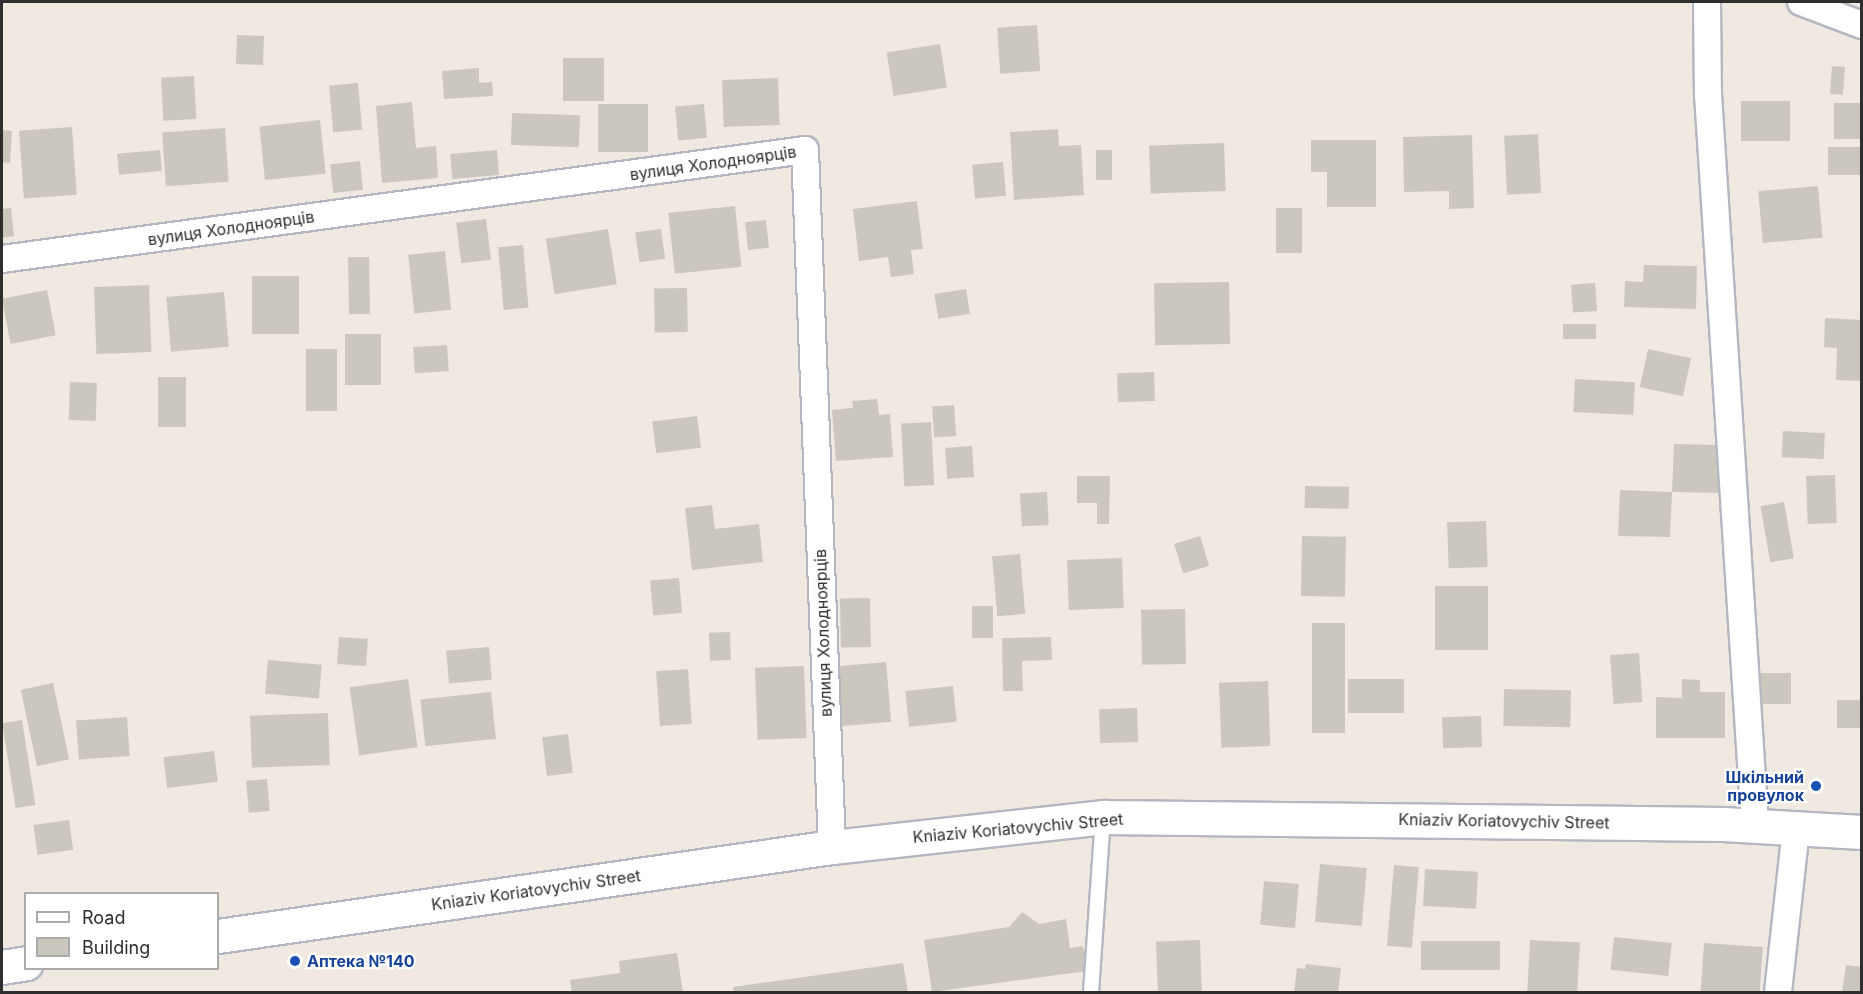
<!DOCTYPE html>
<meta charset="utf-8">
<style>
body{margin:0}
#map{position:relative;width:1863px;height:994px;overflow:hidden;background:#efe9e1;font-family:Inter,sans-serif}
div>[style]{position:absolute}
.building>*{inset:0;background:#cbc7bf;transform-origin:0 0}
.roads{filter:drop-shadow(2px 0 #b4b7c1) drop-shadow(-2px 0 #b4b7c1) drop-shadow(0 2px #b4b7c1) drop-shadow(0 -2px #b4b7c1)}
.lane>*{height:14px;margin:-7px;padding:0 7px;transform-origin:7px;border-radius:7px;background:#fff}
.street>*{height:26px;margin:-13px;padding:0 13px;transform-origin:13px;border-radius:13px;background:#fff}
.secondary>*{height:33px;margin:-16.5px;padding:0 16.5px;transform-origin:16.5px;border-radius:16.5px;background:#fff}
.dots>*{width:16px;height:16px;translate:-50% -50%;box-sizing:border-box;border:3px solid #fff;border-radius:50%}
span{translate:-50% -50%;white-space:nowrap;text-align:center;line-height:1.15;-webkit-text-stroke:4.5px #fff;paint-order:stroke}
.street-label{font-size:16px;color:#2e2e2e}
.transit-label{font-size:16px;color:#164399;font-weight:700}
.right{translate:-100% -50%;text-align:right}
.left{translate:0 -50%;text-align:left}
.frame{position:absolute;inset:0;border:3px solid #2e2e2e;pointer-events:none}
.legend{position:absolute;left:24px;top:892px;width:195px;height:78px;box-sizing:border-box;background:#fff;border:2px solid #ababab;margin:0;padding:8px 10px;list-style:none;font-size:18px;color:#2e2e2e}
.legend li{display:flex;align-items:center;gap:12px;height:30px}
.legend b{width:30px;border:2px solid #ababab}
</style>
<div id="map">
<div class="building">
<div style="left:1037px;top:25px;width:46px;height:40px;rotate:86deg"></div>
<div style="left:237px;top:35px;width:27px;height:29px;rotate:2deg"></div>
<div style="left:940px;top:44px;width:44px;height:54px;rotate:81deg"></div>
<div style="left:563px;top:58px;width:41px;height:43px"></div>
<div style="left:1832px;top:66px;width:13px;height:28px;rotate:4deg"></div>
<div style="clip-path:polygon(479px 68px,479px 83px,492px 82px,493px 96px,444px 99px,442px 71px)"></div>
<div style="left:194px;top:76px;width:43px;height:33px;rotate:87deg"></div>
<div style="left:778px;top:78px;width:47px;height:56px;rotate:88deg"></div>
<div style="left:358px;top:83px;width:47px;height:29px;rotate:85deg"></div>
<div style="left:1741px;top:101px;width:49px;height:40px"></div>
<div style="clip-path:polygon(412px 102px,416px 148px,436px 146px,438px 178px,382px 183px,376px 106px)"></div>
<div style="left:1862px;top:103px;width:36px;height:28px;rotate:90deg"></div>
<div style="left:598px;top:104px;width:50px;height:48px"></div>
<div style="left:704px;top:104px;width:34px;height:29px;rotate:85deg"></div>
<div style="left:512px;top:113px;width:68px;height:32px;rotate:2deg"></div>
<div style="left:320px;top:120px;width:54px;height:61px;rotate:84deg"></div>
<div style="left:72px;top:127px;width:68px;height:53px;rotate:86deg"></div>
<div style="left:225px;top:128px;width:54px;height:63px;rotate:86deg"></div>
<div style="clip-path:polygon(1058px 129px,1059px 146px,1081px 145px,1084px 195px,1014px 200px,1010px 132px)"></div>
<div style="clip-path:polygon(2px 130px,12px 131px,10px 163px,2px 162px)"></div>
<div style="left:1538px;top:134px;width:59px;height:34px;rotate:87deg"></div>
<div style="clip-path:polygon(1472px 135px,1474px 208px,1449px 209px,1449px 191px,1404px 192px,1403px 137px)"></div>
<div style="clip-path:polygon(1311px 140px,1376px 140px,1376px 207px,1327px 207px,1327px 172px,1311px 172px)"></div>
<div style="left:1224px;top:143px;width:48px;height:75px;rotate:88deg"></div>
<div style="left:1828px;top:147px;width:34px;height:28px"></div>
<div style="left:160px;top:150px;width:21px;height:43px;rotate:85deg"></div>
<div style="left:497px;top:150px;width:25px;height:47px;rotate:85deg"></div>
<div style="left:1096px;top:150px;width:16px;height:30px"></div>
<div style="left:360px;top:161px;width:29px;height:30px;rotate:84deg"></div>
<div style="left:1003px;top:162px;width:34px;height:31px;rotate:85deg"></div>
<div style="left:1818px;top:186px;width:52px;height:60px;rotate:85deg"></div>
<div style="clip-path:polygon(917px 201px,923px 249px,911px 250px,914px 274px,891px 277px,888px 257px,859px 261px,853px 209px)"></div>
<div style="left:735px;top:206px;width:61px;height:67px;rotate:84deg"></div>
<div style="clip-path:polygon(11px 208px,14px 236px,2px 238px,2px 209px)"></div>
<div style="left:1276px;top:208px;width:26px;height:45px"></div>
<div style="left:486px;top:219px;width:41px;height:30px;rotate:83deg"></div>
<div style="left:766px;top:220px;width:28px;height:21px;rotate:84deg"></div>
<div style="left:608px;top:229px;width:56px;height:63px;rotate:81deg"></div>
<div style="left:661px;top:229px;width:30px;height:26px;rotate:82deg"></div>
<div style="left:523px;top:245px;width:63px;height:25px;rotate:85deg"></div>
<div style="left:445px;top:251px;width:59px;height:37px;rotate:84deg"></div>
<div style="left:369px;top:257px;width:57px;height:21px;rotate:89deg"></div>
<div style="clip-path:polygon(1644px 265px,1697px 266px,1696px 309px,1624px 307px,1625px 281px,1643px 282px)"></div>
<div style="left:299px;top:276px;width:58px;height:47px;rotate:90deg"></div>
<div style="left:1229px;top:282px;width:62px;height:75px;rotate:89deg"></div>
<div style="left:1595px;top:283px;width:28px;height:24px;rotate:86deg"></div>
<div style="left:149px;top:285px;width:67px;height:55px;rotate:88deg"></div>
<div style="left:687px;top:288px;width:44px;height:33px;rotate:89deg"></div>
<div style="left:966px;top:289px;width:25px;height:32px;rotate:81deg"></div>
<div style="left:47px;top:290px;width:46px;height:46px;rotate:79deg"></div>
<div style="left:224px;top:292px;width:55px;height:58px;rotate:85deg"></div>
<div style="clip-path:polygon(1825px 318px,1862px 320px,1862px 381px,1836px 380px,1837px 348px,1824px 347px)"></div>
<div style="left:1596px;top:324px;width:15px;height:33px;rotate:90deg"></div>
<div style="left:345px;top:334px;width:36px;height:51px"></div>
<div style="left:447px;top:345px;width:26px;height:34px;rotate:86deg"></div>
<div style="left:337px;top:349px;width:62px;height:31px;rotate:90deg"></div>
<div style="left:1648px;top:349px;width:44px;height:39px;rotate:12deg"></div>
<div style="left:1154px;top:372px;width:29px;height:37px;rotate:88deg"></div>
<div style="left:158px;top:377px;width:28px;height:50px"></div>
<div style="left:1575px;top:379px;width:60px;height:33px;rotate:3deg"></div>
<div style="left:70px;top:382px;width:27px;height:38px;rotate:2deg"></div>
<div style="clip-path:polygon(877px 399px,879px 415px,890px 414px,893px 457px,836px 461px,832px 410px,853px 408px,852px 401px)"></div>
<div style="left:954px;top:405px;width:31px;height:22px;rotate:86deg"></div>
<div style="left:697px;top:416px;width:32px;height:45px;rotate:83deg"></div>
<div style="left:931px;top:422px;width:63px;height:30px;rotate:87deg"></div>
<div style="left:1783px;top:431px;width:42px;height:26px;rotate:3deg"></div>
<div style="clip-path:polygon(1674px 444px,1721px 445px,1719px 493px,1672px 492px,1670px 537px,1618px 536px,1620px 490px,1672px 492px)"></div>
<div style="left:972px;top:446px;width:31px;height:27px;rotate:86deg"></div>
<div style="left:1835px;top:475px;width:48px;height:29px;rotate:88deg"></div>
<div style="clip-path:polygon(1077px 476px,1110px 476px,1109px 524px,1097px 524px,1097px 503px,1077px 503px)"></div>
<div style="left:1305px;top:486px;width:44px;height:22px;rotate:1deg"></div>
<div style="left:1047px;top:492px;width:33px;height:27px;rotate:87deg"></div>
<div style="left:1784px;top:502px;width:57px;height:24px;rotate:80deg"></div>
<div style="clip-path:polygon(712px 505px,715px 529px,759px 524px,763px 562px,692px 570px,685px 508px)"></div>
<div style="left:1486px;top:521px;width:46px;height:39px;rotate:88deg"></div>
<div style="left:1200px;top:536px;width:31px;height:27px;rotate:73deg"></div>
<div style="left:1302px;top:536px;width:44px;height:60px;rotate:1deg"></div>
<div style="left:1020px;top:554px;width:60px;height:28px;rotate:85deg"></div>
<div style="left:1122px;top:558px;width:50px;height:55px;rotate:88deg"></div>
<div style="left:679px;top:578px;width:35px;height:29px;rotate:85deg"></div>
<div style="left:1435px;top:586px;width:53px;height:64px"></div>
<div style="left:870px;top:598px;width:49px;height:30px;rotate:89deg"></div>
<div style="left:972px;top:606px;width:21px;height:32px"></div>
<div style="left:1185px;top:609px;width:55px;height:44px;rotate:89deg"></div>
<div style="left:1312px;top:623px;width:33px;height:110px"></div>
<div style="left:730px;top:632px;width:28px;height:21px;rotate:88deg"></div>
<div style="left:339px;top:637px;width:29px;height:27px;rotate:4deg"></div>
<div style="clip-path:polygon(1051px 637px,1052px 660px,1022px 661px,1023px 691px,1003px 691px,1002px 638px)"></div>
<div style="left:489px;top:647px;width:33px;height:43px;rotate:85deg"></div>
<div style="left:1639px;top:653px;width:49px;height:29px;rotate:86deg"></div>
<div style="left:268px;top:660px;width:54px;height:34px;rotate:5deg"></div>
<div style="left:886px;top:662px;width:60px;height:52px;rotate:85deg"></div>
<div style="left:804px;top:666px;width:72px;height:49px;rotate:88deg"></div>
<div style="left:688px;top:669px;width:55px;height:32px;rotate:86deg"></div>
<div style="left:1761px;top:673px;width:30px;height:31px"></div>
<div style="left:408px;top:679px;width:69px;height:59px;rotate:82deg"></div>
<div style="left:1348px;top:679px;width:56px;height:34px"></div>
<div style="clip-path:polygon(1682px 679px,1700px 680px,1700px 692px,1725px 692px,1725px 738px,1656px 738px,1656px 697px,1682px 698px)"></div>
<div style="left:1268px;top:681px;width:65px;height:49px;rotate:88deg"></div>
<div style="left:53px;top:683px;width:78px;height:33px;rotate:78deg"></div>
<div style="left:953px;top:686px;width:36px;height:48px;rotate:84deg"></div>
<div style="left:1504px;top:689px;width:67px;height:37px;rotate:1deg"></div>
<div style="left:491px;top:692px;width:47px;height:71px;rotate:84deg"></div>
<div style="left:1862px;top:700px;width:28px;height:25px;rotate:90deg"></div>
<div style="left:1137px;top:708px;width:34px;height:38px;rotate:88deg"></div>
<div style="left:328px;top:713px;width:52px;height:78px;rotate:88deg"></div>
<div style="left:1481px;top:716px;width:31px;height:39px;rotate:88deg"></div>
<div style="left:127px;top:717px;width:39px;height:51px;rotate:86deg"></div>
<div style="left:22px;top:720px;width:86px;height:20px;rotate:81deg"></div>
<div style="left:568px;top:734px;width:39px;height:26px;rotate:83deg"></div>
<div style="left:214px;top:751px;width:31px;height:51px;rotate:83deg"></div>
<div style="left:267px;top:779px;width:32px;height:21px;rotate:85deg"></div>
<div style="left:69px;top:820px;width:30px;height:36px;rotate:82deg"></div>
<div style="left:1320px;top:864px;width:47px;height:58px;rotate:5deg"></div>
<div style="left:1394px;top:865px;width:25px;height:81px;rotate:5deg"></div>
<div style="left:1425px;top:869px;width:53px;height:37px;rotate:3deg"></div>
<div style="left:1264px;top:881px;width:35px;height:44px;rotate:5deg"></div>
<div style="clip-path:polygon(1022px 912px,1039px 924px,1066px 919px,1070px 948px,1083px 946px,1087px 971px,932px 992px,924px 940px,1009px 927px)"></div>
<div style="left:1614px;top:937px;width:58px;height:33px;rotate:6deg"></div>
<div style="left:1200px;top:940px;width:52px;height:44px;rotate:88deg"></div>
<div style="left:1530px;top:940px;width:50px;height:52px;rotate:3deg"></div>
<div style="left:1421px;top:941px;width:79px;height:29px"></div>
<div style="left:1704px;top:943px;width:59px;height:49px;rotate:4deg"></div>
<div style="clip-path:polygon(677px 953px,683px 992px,572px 992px,570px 980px,620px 973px,619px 961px)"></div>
<div style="clip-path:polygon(903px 963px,908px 992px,734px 992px,733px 987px)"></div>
<div style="clip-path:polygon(1306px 964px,1341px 968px,1338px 992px,1294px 992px,1297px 968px,1305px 969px)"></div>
<div style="clip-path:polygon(1846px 965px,1862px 967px,1862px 992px,1842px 992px)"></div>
</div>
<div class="roads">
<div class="lane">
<div style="left:1091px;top:992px;width:175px;rotate:-86.1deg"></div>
</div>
<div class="street">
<div style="left:1707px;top:2px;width:92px;rotate:89.4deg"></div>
<div style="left:1708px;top:94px;width:733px;rotate:86.32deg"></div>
<div style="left:1801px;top:2px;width:65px;rotate:20.7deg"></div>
<div style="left:2px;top:259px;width:810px;rotate:-7.73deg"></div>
<div style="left:805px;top:150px;width:698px;rotate:87.78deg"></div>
<div style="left:1778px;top:992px;width:164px;rotate:-83.7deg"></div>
</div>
<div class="secondary">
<div style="left:218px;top:936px;width:620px;rotate:-8.25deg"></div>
<div style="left:832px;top:847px;width:273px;rotate:-6.3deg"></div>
<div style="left:1103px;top:817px;width:620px;rotate:0.65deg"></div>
<div style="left:1723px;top:824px;width:139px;rotate:3.3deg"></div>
<div style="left:2px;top:967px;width:24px;rotate:-9deg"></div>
</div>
</div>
<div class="dots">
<div style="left:1816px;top:786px;background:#1a4fb4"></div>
<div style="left:295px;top:961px;background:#1a4fb4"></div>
</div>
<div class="street-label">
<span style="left:713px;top:163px;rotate:-8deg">вулиця Холодноярців</span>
<span style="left:231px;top:228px;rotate:-8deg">вулиця Холодноярців</span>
<span style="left:823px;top:633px;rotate:-92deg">вулиця Холодноярців</span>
<span style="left:1504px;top:821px;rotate:1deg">Kniaziv Koriatovychiv Street</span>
<span style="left:1018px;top:828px;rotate:-5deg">Kniaziv Koriatovychiv Street</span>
<span style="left:536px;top:890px;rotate:-8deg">Kniaziv Koriatovychiv Street</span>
</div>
<div class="transit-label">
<span class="right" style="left:1804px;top:786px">Шкільний<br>провулок</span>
<span class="left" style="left:307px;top:961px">Аптека №140</span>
</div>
<div class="frame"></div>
<ul class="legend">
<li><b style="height:8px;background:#fff"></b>Road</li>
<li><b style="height:16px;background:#cbc7bf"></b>Building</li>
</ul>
</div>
